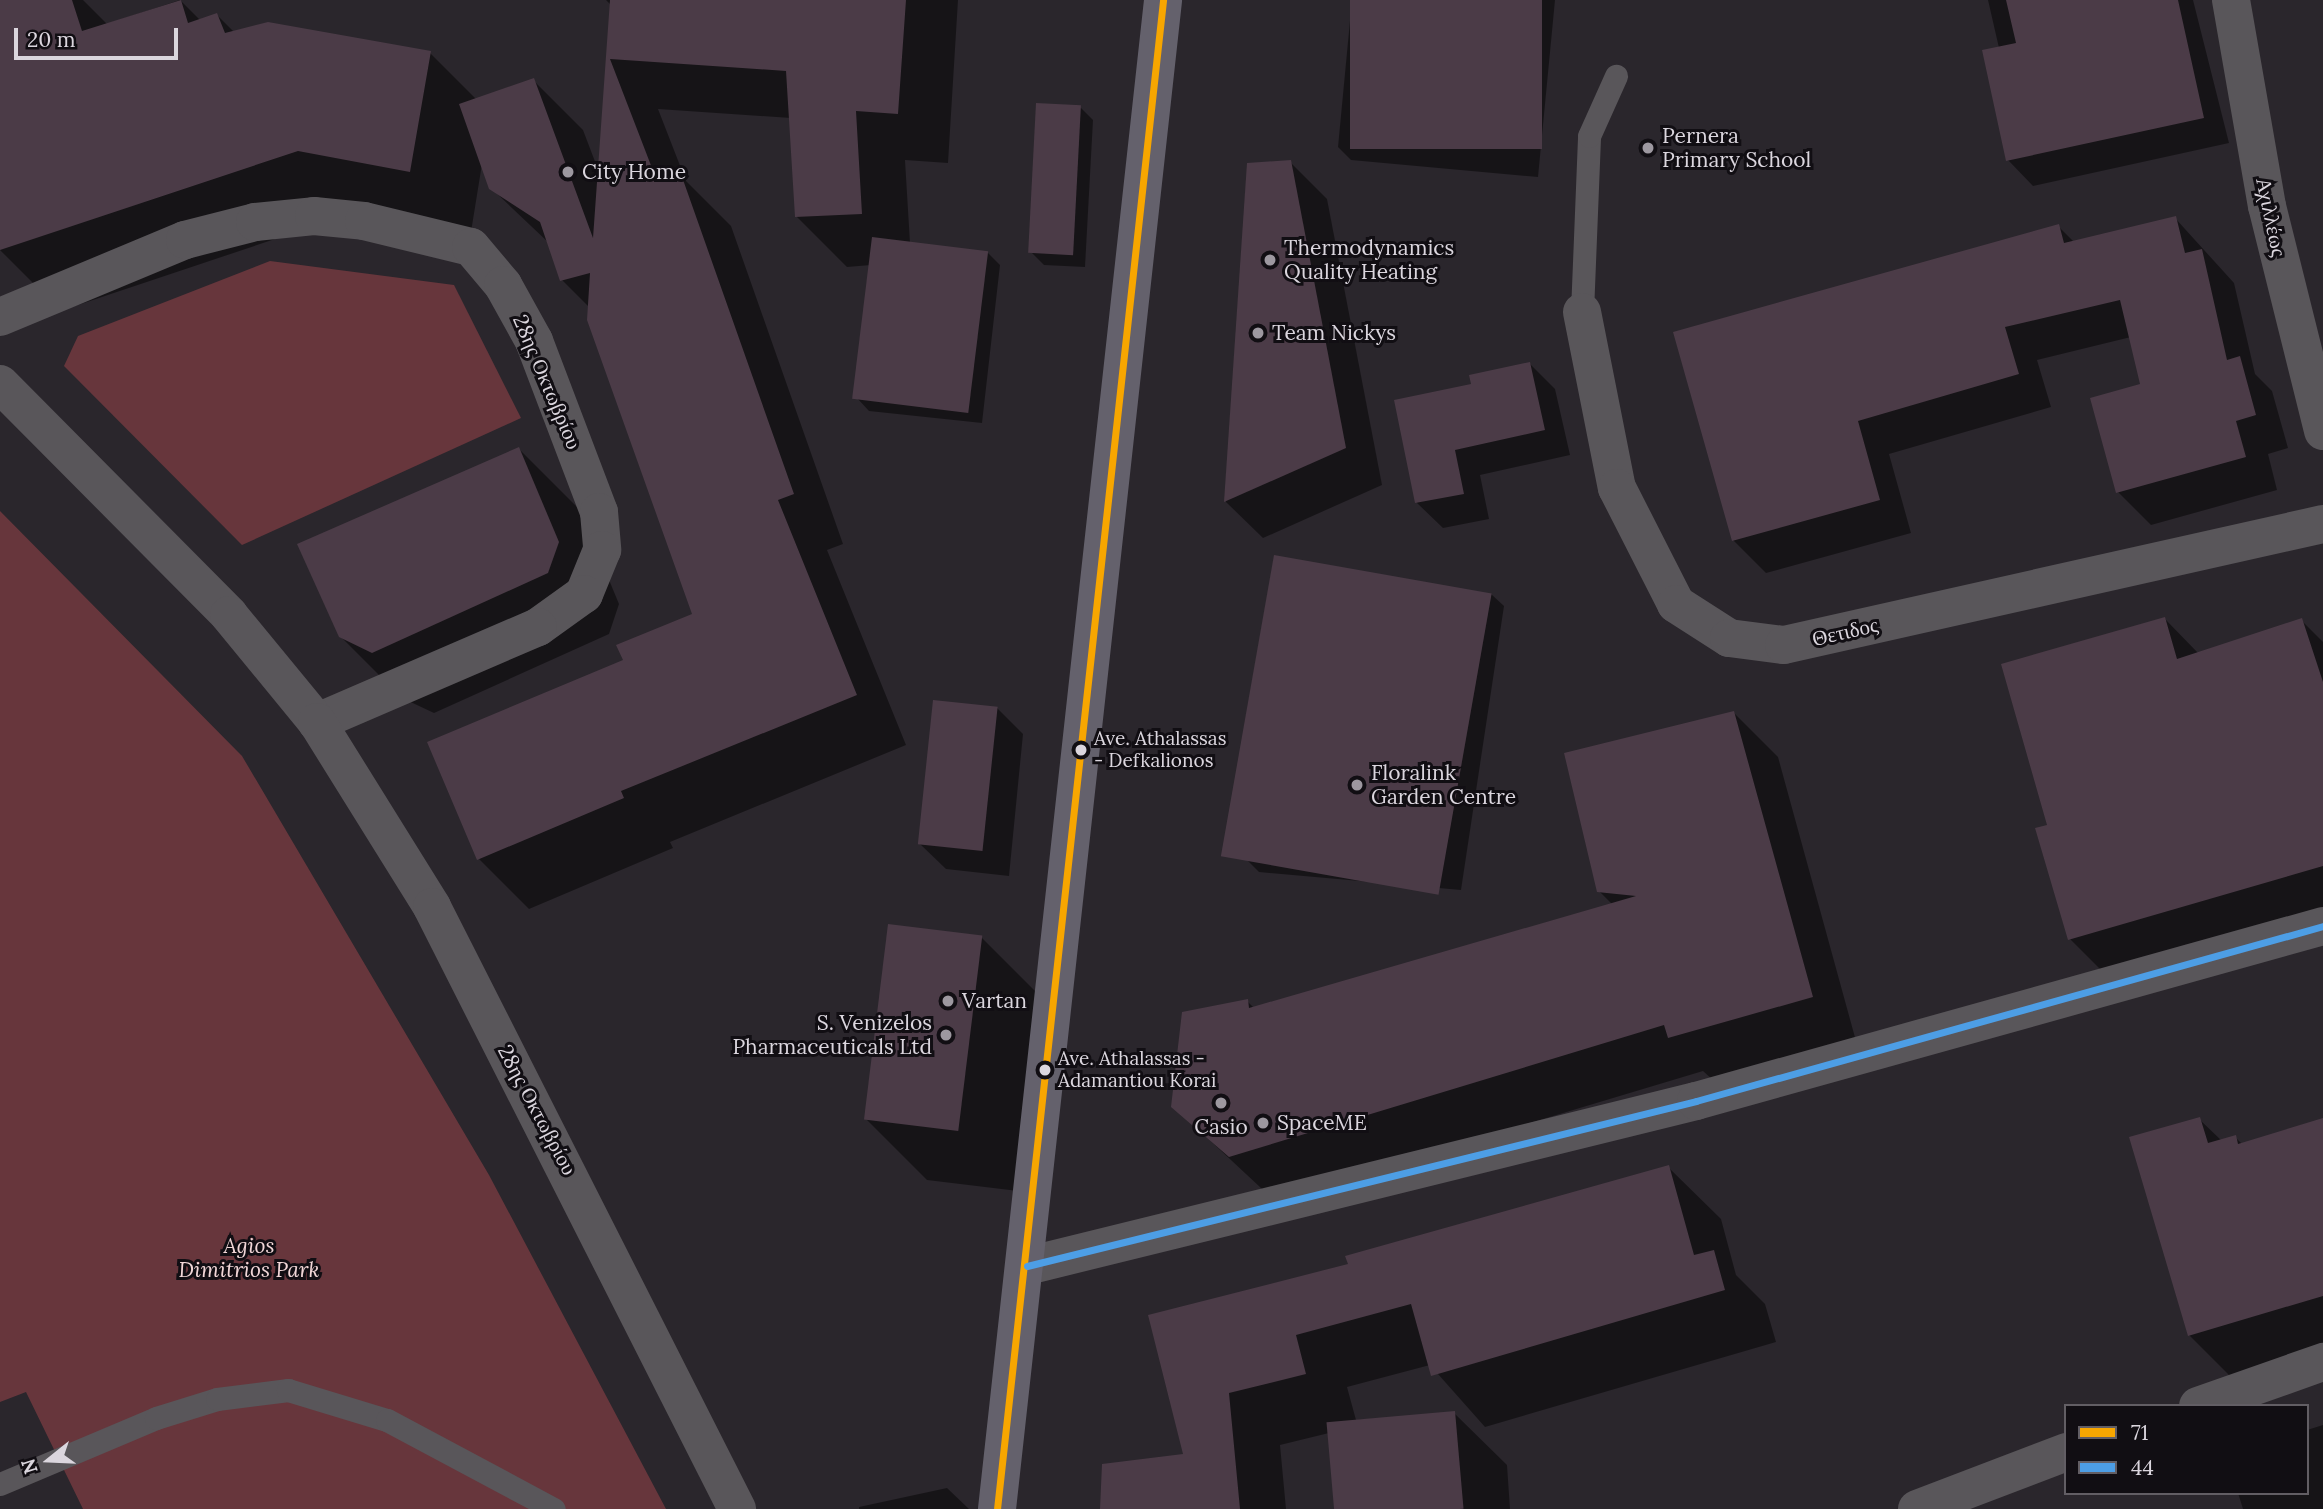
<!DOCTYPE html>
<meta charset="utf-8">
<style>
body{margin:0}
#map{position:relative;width:2323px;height:1509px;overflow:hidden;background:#2a262c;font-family:Lora,serif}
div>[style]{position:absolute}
.green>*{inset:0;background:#67363c}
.shadow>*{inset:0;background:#0007}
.building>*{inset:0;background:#4b3b47;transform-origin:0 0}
.service>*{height:23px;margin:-11.5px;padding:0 11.5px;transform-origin:11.5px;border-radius:11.5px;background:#59565a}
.minor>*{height:38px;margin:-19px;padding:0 19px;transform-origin:19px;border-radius:19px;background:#59565a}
.tertiary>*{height:38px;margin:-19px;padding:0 19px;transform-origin:19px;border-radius:19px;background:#59565a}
.primary>*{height:38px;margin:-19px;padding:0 19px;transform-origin:19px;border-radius:19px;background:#64616c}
.bus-1>*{height:7px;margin:-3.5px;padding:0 3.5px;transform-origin:3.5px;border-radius:3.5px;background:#f7a600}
.bus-2>*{height:7px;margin:-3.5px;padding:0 3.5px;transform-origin:3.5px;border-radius:3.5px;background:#4d9ee5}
.dots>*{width:19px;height:19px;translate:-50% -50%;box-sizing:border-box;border:4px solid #110e13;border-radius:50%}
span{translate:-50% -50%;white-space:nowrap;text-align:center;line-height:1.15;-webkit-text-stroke:6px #110e13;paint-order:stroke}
.bus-label{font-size:19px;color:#dbd6de}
.left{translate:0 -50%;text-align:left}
.poi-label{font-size:21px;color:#dbd6de}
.right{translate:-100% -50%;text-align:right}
.street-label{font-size:21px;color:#dbd6de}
.park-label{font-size:21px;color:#f2d7d8;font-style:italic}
.legend{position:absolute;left:2064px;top:1404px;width:245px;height:91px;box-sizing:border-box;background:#110e13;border:2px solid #625e64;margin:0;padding:9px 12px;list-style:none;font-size:21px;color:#dbd6de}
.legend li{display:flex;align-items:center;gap:14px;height:35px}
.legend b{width:35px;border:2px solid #625e64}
.north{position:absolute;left:14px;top:1425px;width:70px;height:70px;-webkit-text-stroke:5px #110e13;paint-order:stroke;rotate:252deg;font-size:19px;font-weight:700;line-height:28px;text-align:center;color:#dbd6de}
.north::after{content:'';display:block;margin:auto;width:24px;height:32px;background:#dbd6de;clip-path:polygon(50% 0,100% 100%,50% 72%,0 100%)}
.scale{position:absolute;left:14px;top:28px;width:164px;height:32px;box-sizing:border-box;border:4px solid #dbd6de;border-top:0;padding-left:9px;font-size:21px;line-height:24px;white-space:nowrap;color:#dbd6de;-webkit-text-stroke:5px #110e13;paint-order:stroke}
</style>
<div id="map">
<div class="green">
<div style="clip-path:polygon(270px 261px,454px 285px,521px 418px,242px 545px,64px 366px,78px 336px)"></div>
<div style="clip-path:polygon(0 511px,242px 756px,489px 1175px,666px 1509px,83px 1509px,26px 1392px,0 1402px)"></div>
</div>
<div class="shadow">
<div style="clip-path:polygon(0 0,83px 0,107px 24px,180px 0,200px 20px,217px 15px,234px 32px,430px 53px,477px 100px,533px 80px,583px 130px,599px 172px,611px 5px,606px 0,958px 0,948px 163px,905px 160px,910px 243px,987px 252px,1000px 265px,982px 423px,869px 411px,857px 398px,871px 265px,847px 267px,797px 217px,791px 118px,658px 109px,686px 181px,731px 226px,843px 544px,827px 550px,906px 745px,670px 842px,673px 848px,529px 909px,479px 859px,625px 661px,694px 615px,589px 307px,562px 280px,550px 244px,491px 188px,482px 164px,471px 232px,359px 211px,72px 307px,41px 291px,0 250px)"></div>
<div style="clip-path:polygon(1352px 0,1555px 0,1538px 177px,1351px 160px,1338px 147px)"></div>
<div style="clip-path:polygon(1988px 0,2193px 0,2229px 143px,2033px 186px,2008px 160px,1999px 48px)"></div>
<div style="clip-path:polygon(1080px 107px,1093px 120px,1085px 267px,1044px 265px,1031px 252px)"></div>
<div style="clip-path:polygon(1290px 162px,1327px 199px,1382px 485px,1263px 538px,1226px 502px,1249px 164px)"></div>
<div style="clip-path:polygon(2175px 218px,2234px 283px,2255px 374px,2272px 391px,2288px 448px,2268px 454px,2277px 490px,2151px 525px,2118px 492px,2142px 385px,2131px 337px,2037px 360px,2051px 407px,1889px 454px,1911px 533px,1766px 573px,1733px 540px,2058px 226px,2074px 242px)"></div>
<div style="clip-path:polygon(1529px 363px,1555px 389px,1570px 455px,1480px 475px,1489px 519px,1443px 528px,1417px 503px,1473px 385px)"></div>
<div style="clip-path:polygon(519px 449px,580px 510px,619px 604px,609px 634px,434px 713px,402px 698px,340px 636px)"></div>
<div style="clip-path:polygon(1491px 594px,1504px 606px,1461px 890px,1259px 872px,1246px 859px)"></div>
<div style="clip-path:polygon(2165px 619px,2199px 654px,2301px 620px,2323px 642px,2323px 932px,2122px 991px,2070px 939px,2049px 826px)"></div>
<div style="clip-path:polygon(997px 708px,1023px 734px,1009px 876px,946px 869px,920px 844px)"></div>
<div style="clip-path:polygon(1734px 713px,1778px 757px,1856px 1041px,1714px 1081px,1703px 1071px,1274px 1200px,1173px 1106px,1247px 1001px,1254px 1008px,1612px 904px,1599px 891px)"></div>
<div style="clip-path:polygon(981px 937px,1042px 998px,1019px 1191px,927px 1180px,866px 1119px)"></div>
<div style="clip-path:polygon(2199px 1119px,2222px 1141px,2235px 1137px,2243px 1145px,2323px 1120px,2323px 1357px,2236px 1382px,2189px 1335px)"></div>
<div style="clip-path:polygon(1668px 1167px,1721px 1219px,1736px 1275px,1765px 1304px,1776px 1342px,1485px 1427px,1430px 1365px,1347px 1387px,1356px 1420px,1454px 1413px,1507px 1465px,1510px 1509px,1335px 1509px,1329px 1433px,1280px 1445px,1286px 1509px,1101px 1509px,1185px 1456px,1150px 1316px,1350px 1265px)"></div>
<div style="clip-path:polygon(2323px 1425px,2323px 1509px,2243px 1509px,2238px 1493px,2307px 1493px,2307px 1430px)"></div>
<div style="clip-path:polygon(947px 1488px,969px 1509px,859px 1509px,859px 1507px)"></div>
</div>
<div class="building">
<div style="clip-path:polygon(0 0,72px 0,82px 31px,181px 0,188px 23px,217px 13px,225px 33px,268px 22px,431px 51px,410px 172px,298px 151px,0 250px)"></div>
<div style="clip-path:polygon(610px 0,906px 0,898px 114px,856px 111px,862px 214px,795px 217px,786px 71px,610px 59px,657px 181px,681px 174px,794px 494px,778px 500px,857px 695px,621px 791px,624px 798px,477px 860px,427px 742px,623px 660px,616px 645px,692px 614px,587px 320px,590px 273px,560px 281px,540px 222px,489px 189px,459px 104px,534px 78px,593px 238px)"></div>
<div style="left:1350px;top:0;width:192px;height:149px"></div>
<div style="clip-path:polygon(2006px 0,2178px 0,2204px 118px,2006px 161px,1982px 50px,2016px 43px)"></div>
<div style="left:1036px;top:103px;width:45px;height:150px;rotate:3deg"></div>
<div style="clip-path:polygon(1291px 160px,1346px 448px,1224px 502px,1247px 163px)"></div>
<div style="clip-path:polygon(2176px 216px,2185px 253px,2202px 249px,2227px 360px,2240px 356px,2256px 415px,2236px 421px,2246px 457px,2116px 493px,2090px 398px,2140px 384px,2120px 300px,2005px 327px,2019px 374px,1858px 421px,1880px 500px,1732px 541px,1673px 332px,2059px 224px,2064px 243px)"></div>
<div style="left:872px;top:237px;width:117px;height:163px;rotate:7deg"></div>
<div style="clip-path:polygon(1530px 362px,1545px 430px,1455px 450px,1464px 494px,1415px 503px,1394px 400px,1471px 384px,1469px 375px)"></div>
<div style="clip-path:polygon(519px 447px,559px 542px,548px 573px,372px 653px,339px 637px,297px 544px)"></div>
<div style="left:1274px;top:555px;width:221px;height:306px;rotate:10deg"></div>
<div style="clip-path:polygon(2165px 617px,2177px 659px,2302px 618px,2323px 682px,2323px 866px,2068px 940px,2035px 828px,2047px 825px,2001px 664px)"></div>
<div style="left:933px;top:700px;width:65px;height:145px;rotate:6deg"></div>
<div style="clip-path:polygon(1734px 711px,1813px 997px,1668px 1038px,1664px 1025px,1229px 1157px,1171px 1107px,1182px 1012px,1248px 999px,1249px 1008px,1636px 896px,1597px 892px,1564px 753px)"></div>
<div style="left:888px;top:924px;width:95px;height:197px;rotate:7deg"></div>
<div style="clip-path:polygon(2200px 1117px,2208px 1143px,2236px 1135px,2238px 1144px,2323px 1118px,2323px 1296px,2188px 1336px,2129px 1137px)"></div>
<div style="clip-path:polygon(1669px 1165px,1694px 1255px,1714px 1250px,1725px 1290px,1431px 1376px,1411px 1304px,1296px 1335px,1306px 1374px,1229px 1393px,1240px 1509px,1100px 1509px,1102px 1464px,1183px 1454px,1148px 1315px,1348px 1264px,1345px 1256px)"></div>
<div style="left:1455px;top:1411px;width:98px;height:129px;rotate:85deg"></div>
</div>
<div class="service">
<div style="left:1582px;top:312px;width:176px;rotate:-87.7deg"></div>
<div style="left:1589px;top:136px;width:66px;rotate:-65.8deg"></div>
<div style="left:0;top:1484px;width:169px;rotate:-22.9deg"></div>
<div style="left:156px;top:1418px;width:64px;rotate:-17.3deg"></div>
<div style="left:217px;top:1399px;width:72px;rotate:-7.2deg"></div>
<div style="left:288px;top:1390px;width:103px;rotate:16.9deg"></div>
<div style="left:387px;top:1420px;width:189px;rotate:28.1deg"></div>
</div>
<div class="minor">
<div style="left:1582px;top:312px;width:179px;rotate:78.8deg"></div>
<div style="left:1617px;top:488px;width:130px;rotate:63deg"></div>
<div style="left:1676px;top:604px;width:63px;rotate:32.7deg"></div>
<div style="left:1729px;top:638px;width:55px;rotate:7.3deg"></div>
<div style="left:1784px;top:645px;width:552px;rotate:-12.65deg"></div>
<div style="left:0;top:317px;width:200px;rotate:-22.6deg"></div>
<div style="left:185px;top:240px;width:72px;rotate:-14.4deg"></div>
<div style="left:255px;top:222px;width:59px;rotate:-5.8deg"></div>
<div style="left:314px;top:216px;width:50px;rotate:5.7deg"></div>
<div style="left:364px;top:221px;width:110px;rotate:13.7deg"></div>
<div style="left:471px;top:247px;width:50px;rotate:49.9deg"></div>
<div style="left:503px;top:285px;width:64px;rotate:61deg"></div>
<div style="left:534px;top:341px;width:183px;rotate:69.2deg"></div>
<div style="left:599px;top:512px;width:38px;rotate:85deg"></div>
<div style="left:602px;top:550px;width:48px;rotate:112.2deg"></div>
<div style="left:584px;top:594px;width:57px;rotate:144.3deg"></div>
<div style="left:538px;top:627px;width:241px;rotate:156.7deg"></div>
<div style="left:1027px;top:1266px;width:689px;rotate:-13.85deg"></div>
<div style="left:1696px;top:1101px;width:651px;rotate:-15.59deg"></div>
<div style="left:2198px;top:1406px;width:133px;rotate:-19.4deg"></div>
<div style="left:1917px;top:1509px;width:160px;rotate:-20.9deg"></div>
</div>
<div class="tertiary">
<div style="left:2231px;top:0;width:209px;rotate:80.1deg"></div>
<div style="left:2267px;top:206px;width:232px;rotate:76deg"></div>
<div style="left:0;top:384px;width:325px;rotate:45.2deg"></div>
<div style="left:229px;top:615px;width:139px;rotate:50.6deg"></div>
<div style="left:317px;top:722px;width:218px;rotate:58.1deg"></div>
<div style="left:432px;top:907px;width:675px;rotate:63.13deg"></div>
</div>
<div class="primary">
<div style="left:997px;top:1509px;width:1518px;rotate:-83.72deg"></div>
</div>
<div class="bus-1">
<div style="left:997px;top:1509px;width:1518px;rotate:-83.72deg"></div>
</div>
<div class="bus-2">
<div style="left:1027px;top:1266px;width:689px;rotate:-13.85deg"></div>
<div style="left:1696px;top:1101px;width:651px;rotate:-15.59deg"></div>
</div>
<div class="dots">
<div style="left:1648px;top:148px;background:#9d98a0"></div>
<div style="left:568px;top:172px;background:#9d98a0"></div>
<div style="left:1270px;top:260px;background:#9d98a0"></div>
<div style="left:1258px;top:333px;background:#9d98a0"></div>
<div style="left:1081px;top:750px;background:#dbd6de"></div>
<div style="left:1357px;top:785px;background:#9d98a0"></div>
<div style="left:948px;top:1001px;background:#9d98a0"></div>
<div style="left:946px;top:1035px;background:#9d98a0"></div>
<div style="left:1045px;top:1070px;background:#dbd6de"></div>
<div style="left:1221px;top:1103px;background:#9d98a0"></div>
<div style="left:1263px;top:1123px;background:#9d98a0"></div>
</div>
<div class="bus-label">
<span class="left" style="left:1094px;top:750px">Ave. Athalassas<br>- Defkalionos</span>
<span class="left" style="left:1058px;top:1070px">Ave. Athalassas -<br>Adamantiou Korai</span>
</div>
<div class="poi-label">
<span class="left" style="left:1662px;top:148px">Pernera<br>Primary School</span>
<span class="left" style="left:582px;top:172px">City Home</span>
<span class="left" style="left:1284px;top:260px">Thermodynamics<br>Quality Heating</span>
<span class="left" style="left:1272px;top:333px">Team Nickys</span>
<span class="left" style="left:1371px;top:785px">Floralink<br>Garden Centre</span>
<span class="left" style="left:962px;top:1001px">Vartan</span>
<span class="right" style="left:932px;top:1035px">S. Venizelos<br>Pharmaceuticals Ltd</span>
<span class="left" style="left:1277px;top:1123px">SpaceME</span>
<span style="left:1221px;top:1127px">Casio</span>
</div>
<div class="street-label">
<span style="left:2271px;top:217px;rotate:78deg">Αχιλλέως</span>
<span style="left:547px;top:382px;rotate:67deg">28ης Οκτωβρίου</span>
<span style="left:1845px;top:632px;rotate:-13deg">Θετιδος</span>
<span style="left:537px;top:1110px;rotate:62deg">28ης Οκτωβρίου</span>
</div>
<div class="park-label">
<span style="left:249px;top:1258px">Agios<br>Dimitrios Park</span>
</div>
<ul class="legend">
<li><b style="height:9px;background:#f7a600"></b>71</li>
<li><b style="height:9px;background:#4d9ee5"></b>44</li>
</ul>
<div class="north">N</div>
<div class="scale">20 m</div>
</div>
